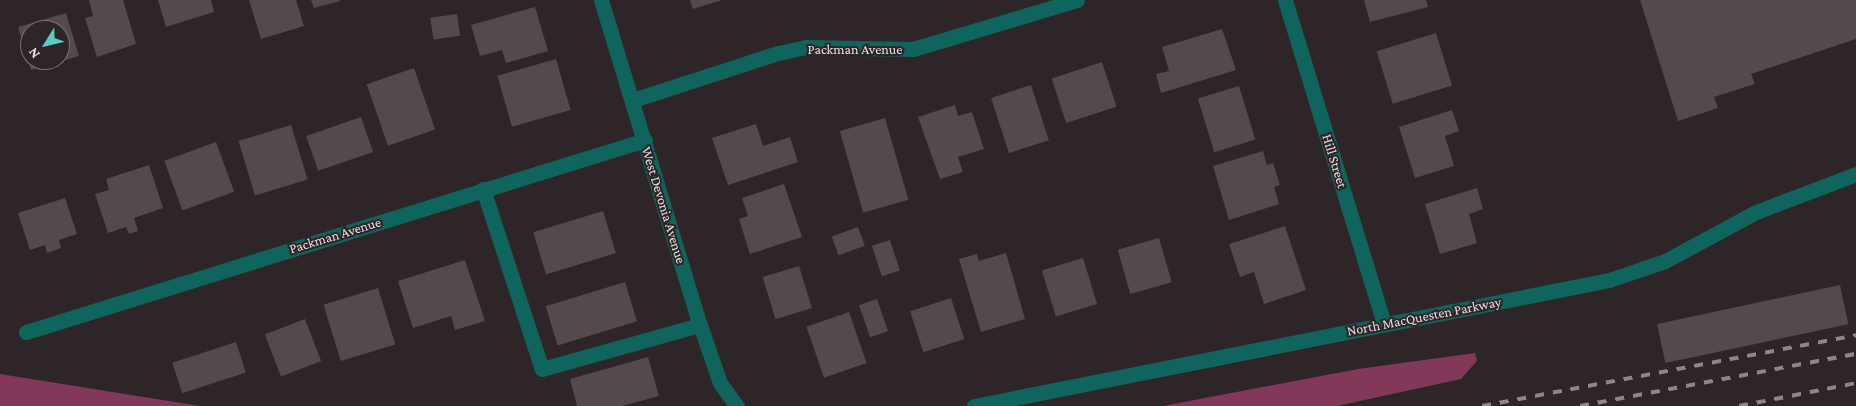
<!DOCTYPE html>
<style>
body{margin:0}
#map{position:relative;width:1856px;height:406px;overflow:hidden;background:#2e2528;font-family:"Crimson Pro",serif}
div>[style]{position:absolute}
.forest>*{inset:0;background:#823858}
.building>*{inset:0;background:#544a4d;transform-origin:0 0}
.lane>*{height:15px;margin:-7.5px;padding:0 7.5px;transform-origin:7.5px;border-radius:7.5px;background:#0f655e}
.street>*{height:15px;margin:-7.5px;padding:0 7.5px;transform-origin:7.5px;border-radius:7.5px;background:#0f655e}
.rail>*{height:4px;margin-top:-2px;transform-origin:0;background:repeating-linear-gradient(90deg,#8e8789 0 9px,transparent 0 18px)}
span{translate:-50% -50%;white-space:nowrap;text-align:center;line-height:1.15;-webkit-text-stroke:4px #2e2528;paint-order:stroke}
.street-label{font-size:14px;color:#e7e1e3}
.north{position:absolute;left:20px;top:20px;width:50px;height:50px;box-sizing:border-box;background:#2e2528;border:1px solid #787073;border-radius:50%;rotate:234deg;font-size:14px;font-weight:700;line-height:20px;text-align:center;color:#e7e1e3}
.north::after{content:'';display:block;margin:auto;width:18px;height:22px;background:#57cec2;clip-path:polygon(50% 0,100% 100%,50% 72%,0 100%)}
</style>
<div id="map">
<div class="forest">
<div style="clip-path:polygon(1475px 353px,1477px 361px,1461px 379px,1337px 406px,1163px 406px,1358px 369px)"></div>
<div style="clip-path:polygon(0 374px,200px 406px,0 406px)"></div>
</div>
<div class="building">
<div style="clip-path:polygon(89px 0,123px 0,136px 44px,97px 57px,85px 18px,93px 16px)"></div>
<div style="clip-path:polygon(158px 0,211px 0,214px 12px,166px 27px)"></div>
<div style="clip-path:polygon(249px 0,296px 0,304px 26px,261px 39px)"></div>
<div style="clip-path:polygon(311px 0,340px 0,340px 1px,314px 8px)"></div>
<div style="clip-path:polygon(690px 0,722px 0,693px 9px)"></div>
<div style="clip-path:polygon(1364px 0,1426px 0,1428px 7px,1370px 22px)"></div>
<div style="clip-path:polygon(1640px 0,1856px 0,1856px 39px,1751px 74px,1755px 84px,1714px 97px,1718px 108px,1678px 121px)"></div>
<div style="clip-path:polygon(535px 7px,548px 51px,506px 63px,502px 50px,480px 56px,471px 25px)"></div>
<div style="clip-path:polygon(evenodd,66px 13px,79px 56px,31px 70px,18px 27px,66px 13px,30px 30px,60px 30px,60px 60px,30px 60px,30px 30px)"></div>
<div style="left:457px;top:14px;width:22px;height:27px;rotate:82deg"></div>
<div style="clip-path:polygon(1222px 29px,1236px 70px,1161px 93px,1156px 74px,1169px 71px,1162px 47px)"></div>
<div style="left:1436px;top:33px;width:55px;height:62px;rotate:73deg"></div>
<div style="left:556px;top:59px;width:53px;height:61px;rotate:74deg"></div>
<div style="left:1102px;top:62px;width:47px;height:53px;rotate:72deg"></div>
<div style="left:414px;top:68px;width:65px;height:50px;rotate:71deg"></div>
<div style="left:1031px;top:85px;width:58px;height:42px;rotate:72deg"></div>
<div style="left:1239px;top:86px;width:56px;height:43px;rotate:73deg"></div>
<div style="clip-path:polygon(955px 105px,958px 116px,972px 112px,984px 149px,958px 157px,963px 172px,940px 179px,918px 117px)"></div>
<div style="clip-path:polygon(1452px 110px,1459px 131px,1445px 136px,1454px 166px,1415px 178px,1399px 127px)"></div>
<div style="left:361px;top:117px;width:37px;height:58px;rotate:71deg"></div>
<div style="left:885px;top:118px;width:85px;height:47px;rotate:74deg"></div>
<div style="clip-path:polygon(756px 124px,763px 146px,790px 137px,798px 162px,728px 185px,712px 138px)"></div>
<div style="left:291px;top:125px;width:57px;height:55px;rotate:73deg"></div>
<div style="left:216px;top:142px;width:53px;height:55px;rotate:70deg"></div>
<div style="clip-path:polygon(1263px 151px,1267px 165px,1273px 163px,1280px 185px,1274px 187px,1279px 204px,1229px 220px,1213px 166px)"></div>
<div style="clip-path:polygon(149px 165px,163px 208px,134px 218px,138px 231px,129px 234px,126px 227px,108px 233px,95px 194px,109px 190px,106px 179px)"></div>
<div style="clip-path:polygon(784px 184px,802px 237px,750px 254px,739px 219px,748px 216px,742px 198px)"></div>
<div style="clip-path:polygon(1477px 188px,1483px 209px,1469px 214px,1477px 243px,1440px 254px,1425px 204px)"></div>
<div style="clip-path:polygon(65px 198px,77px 234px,59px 240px,61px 248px,47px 253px,45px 245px,30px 250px,18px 213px)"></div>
<div style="left:603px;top:211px;width:44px;height:73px;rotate:73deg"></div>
<div style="clip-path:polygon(1285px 226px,1306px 290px,1264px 304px,1254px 272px,1240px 277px,1229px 244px)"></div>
<div style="left:858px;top:227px;width:20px;height:28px;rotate:70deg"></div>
<div style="left:1159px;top:238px;width:46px;height:43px;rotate:74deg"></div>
<div style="left:890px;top:240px;width:32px;height:19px;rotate:72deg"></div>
<div style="clip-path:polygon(1006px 253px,1025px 319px,981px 332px,959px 259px,977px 254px,979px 261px)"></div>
<div style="left:1083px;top:258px;width:48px;height:43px;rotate:73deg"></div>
<div style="clip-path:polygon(465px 260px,485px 321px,455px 330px,451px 316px,413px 328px,398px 281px)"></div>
<div style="left:799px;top:266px;width:44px;height:38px;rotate:73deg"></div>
<div style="left:625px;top:282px;width:41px;height:83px;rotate:73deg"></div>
<div style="left:1840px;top:285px;width:40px;height:187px;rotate:78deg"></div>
<div style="left:378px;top:288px;width:59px;height:57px;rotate:73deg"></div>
<div style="left:951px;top:298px;width:43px;height:43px;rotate:72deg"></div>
<div style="left:877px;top:299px;width:34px;height:19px;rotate:71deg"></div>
<div style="left:849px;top:312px;width:54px;height:45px;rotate:71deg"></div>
<div style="left:305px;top:319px;width:45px;height:43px;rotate:69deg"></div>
<div style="left:236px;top:342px;width:32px;height:67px;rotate:72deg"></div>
<div style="clip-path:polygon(648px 357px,659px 396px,622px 406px,577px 406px,570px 379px)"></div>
</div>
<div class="lane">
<div style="left:483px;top:189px;width:189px;rotate:71.9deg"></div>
<div style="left:542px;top:369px;width:164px;rotate:-15.6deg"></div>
</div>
<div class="street">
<div style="left:601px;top:0;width:340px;rotate:73.1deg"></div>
<div style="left:700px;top:325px;width:61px;rotate:71deg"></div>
<div style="left:720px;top:383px;width:29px;rotate:54deg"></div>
<div style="left:1285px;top:0;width:338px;rotate:73deg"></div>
<div style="left:633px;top:100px;width:152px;rotate:-18deg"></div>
<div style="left:778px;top:53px;width:29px;rotate:-12deg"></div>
<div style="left:806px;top:47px;width:107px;rotate:1.1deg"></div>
<div style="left:913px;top:49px;width:171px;rotate:-16.6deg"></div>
<div style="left:26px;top:332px;width:648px;rotate:-17.23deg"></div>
<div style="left:974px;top:406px;width:647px;rotate:-11.22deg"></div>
<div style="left:1609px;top:280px;width:59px;rotate:-18.7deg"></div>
<div style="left:1665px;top:261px;width:103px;rotate:-28.3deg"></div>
<div style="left:1756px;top:212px;width:107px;rotate:-20.8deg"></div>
</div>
<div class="rail">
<div style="left:1482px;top:406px;width:381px;rotate:-10.7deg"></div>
<div style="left:1580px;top:406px;width:281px;rotate:-10.7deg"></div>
<div style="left:1739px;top:406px;width:119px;rotate:-11.1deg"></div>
</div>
<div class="street-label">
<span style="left:855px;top:49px">Packman Avenue</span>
<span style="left:1335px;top:161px;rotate:73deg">Hill Street</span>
<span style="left:664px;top:205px;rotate:73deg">West Devonia Avenue</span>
<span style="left:335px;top:235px;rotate:-17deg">Packman Avenue</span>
<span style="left:1424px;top:316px;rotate:-11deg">North MacQuesten Parkway</span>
</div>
<div class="north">N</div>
</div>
